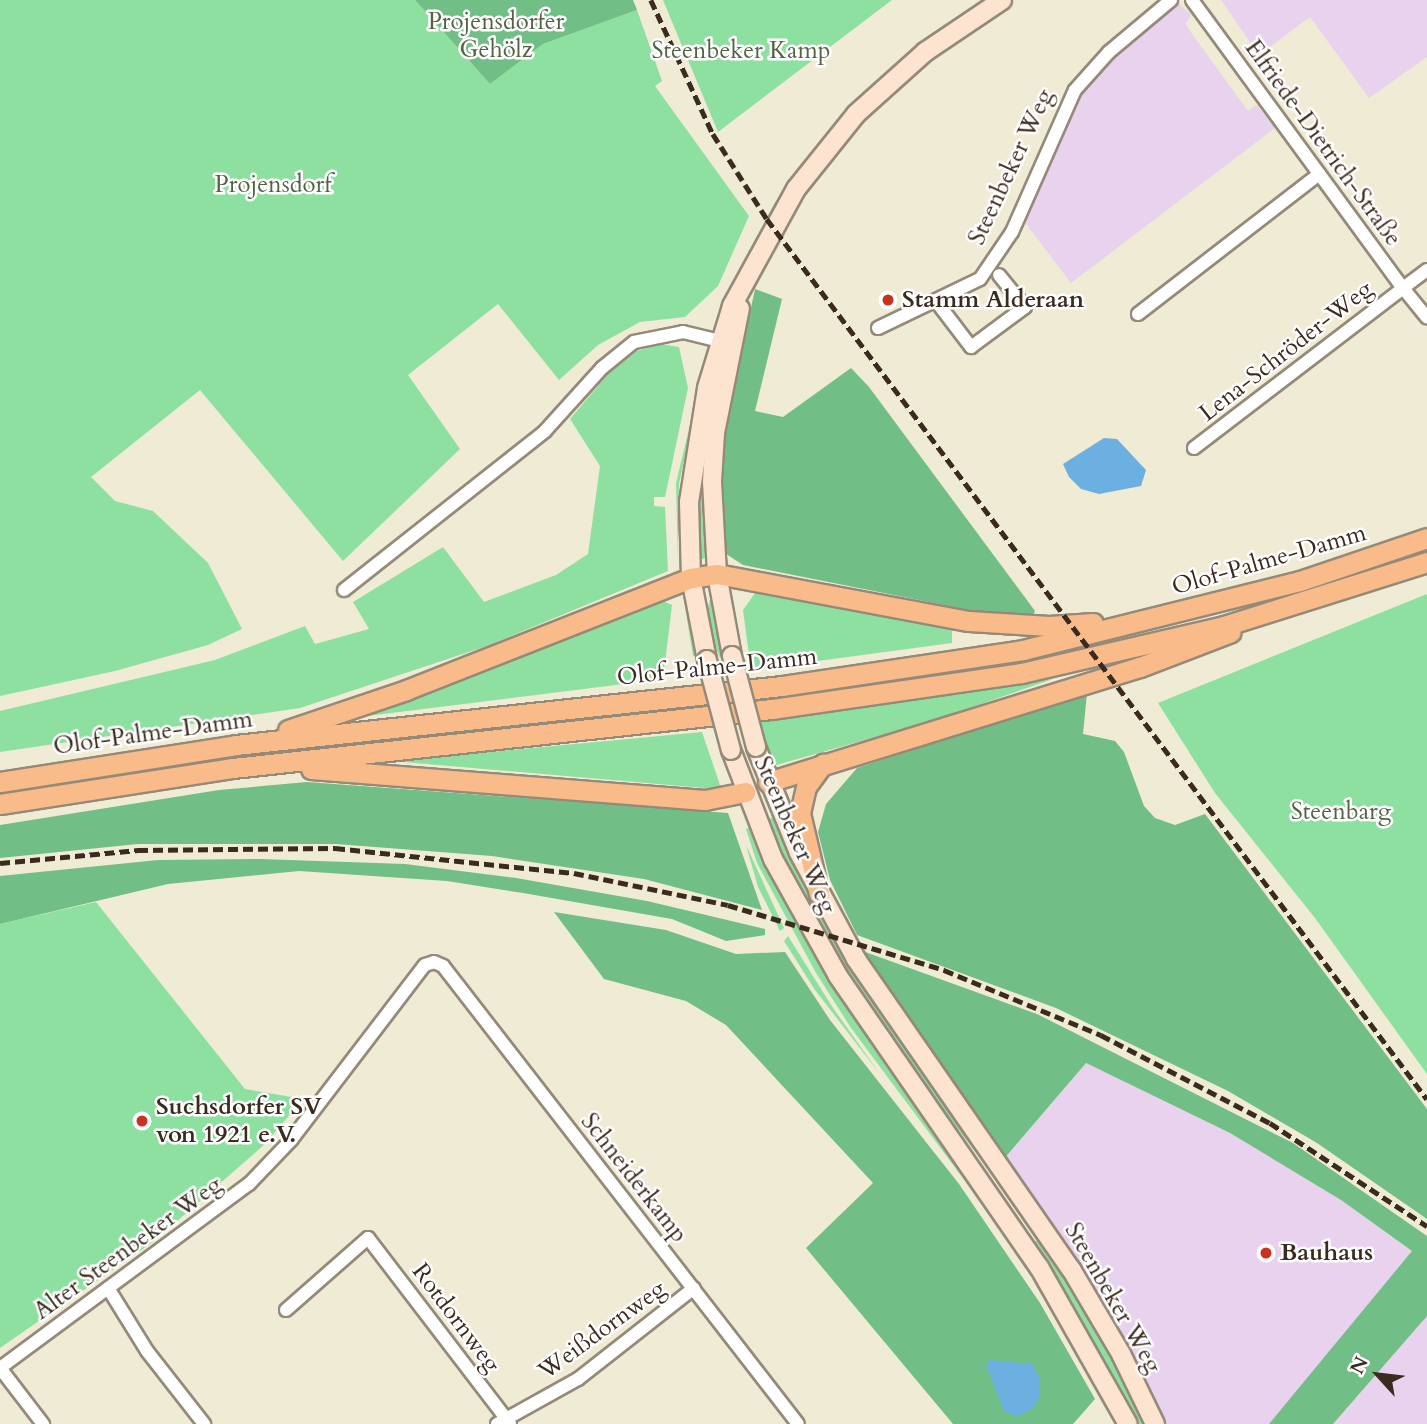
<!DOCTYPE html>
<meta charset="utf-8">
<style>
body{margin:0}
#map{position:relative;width:1427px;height:1424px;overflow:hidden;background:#efebd4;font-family:Cardo,serif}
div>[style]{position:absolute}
.built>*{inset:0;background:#e8d2ee}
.green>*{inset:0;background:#8ee0a1}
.forest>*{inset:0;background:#72be87}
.water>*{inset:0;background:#6cb0e2}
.roads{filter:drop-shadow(2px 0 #958a79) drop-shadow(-2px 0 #958a79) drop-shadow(0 2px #958a79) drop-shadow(0 -2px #958a79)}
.minor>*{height:12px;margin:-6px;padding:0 6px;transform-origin:6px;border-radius:6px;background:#fff}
.secondary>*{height:18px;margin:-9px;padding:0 9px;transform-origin:9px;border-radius:9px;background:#fde4d1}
.trunk>*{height:19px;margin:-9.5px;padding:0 9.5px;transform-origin:9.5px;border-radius:9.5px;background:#fabb8b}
.rail>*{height:4.5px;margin-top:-2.25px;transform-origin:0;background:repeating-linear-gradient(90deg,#3b2a1e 0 10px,transparent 0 15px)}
.bridges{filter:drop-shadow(2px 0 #958a79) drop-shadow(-2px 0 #958a79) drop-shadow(0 2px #958a79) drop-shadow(0 -2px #958a79)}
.secondary-bridge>*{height:18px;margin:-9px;padding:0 9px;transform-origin:9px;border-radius:9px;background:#fde4d1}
.dots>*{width:19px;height:19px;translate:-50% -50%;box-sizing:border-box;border:4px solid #fff;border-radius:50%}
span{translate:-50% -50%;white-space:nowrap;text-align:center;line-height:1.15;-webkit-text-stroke:5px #fff;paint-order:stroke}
.park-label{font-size:24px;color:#546145}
.street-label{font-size:24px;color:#3b2a1e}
.poi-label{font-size:24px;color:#3b2a1e;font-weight:700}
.left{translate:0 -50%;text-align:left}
.north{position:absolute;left:1343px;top:1340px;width:70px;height:70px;-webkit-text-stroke:5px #fff;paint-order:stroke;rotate:297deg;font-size:19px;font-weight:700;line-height:28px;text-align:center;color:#3b2a1e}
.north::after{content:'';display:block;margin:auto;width:24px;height:32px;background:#3b2a1e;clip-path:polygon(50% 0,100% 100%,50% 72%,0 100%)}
</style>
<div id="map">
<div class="built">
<div style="clip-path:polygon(1175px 0,1191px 15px,1186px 24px,1192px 34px,1248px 111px,1257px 105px,1275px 128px,1071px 283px,1020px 216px,1061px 119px,1092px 73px)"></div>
<div style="clip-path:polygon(1221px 0,1427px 0,1427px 57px,1369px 98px,1310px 17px,1259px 55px)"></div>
<div style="clip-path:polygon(1086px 1063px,1230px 1133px,1341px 1200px,1413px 1252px,1269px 1424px,1162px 1424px,1003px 1160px)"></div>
<div style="clip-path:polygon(1427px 1316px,1427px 1424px,1333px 1424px)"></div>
</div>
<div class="green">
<div style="clip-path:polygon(0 0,415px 0,490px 84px,543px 44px,637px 10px,662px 81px,655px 86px,749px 216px,718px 286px,685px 317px,640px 322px,598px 345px,559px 380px,498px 304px,408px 375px,460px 449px,343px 561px,200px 390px,91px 477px,115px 501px,153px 511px,208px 563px,242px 629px,208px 645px,115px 671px,0 696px)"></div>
<div style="clip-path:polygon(663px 0,892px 0,718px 132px)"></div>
<div style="clip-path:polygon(983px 0,988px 0,905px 59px,835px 126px,777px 205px,727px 299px,774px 204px,833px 125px,903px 57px)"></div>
<div style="clip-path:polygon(660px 344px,679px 347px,688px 388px,665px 497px,654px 497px,654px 506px,665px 507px,668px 571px,487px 646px,300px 708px,0 752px,0 711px,215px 660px,305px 626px,315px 644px,369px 629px,353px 602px,443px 547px,484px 602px,556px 575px,588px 554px,600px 466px,570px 419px,609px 373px,637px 351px)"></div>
<div style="clip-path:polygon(705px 362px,679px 484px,678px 560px,676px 483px)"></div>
<div style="clip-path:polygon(706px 426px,711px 558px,700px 559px,700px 496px)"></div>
<div style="clip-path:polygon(687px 588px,697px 655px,693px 656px,682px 589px)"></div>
<div style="clip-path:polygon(758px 589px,952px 629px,952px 643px,751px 670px,743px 610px)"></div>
<div style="clip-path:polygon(1427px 594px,1427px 1074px,1315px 918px,1215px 793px,1158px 703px)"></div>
<div style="clip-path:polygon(660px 600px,672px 605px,663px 679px,351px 718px)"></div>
<div style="clip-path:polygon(710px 600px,714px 603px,724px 657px,720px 658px,709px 630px,706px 613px)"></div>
<div style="clip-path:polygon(1053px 679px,932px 721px,773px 766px,760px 722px)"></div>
<div style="clip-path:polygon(702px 732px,721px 788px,716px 789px,392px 761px)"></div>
<div style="clip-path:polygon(774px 817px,848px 961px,1005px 1191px,869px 1012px,788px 873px,765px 821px)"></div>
<div style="clip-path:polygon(750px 827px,803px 934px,838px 991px,1012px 1244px,851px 1028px,816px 973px,757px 863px,746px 829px)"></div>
<div style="clip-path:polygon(746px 845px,784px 928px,780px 931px,758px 887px)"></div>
<div style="clip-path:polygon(96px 902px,245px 1089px,303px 1099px,265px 1144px,153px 1242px,0 1348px,0 924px)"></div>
<div style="clip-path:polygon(788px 936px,833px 1008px,880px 1074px,815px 990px,784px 941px)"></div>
<div style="clip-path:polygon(1040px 1238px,1107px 1346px,1146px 1424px,1137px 1424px,1099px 1351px,1033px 1243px)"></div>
</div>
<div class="forest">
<div style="clip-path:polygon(415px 0,633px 0,637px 10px,543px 44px,490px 84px)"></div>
<div style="clip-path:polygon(755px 289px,782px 299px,755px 411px,783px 417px,851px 368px,869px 387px,1035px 611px,1033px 616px,969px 610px,743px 565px,723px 552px,720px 479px,725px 430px)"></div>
<div style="clip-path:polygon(1087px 693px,1083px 734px,1115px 741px,1124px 752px,1144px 806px,1155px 818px,1175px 825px,1205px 814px,1427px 1109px,1427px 1219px,1317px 1143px,1228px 1091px,1056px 1008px,857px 935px,830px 880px,818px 832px,826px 804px,857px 768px)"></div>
<div style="clip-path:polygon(307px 782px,728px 813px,762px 910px,644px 879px,492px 856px,336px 844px,138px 844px,0 858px,0 825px,219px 790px)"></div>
<div style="clip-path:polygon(260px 859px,405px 864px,516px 878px,647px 901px,765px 929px,765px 935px,726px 941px,672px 919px,523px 893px,447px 881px,299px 871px,168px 884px,0 924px,0 876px,158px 860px)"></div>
<div style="clip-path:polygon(554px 912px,666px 930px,736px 954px,785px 952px,830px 1020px,959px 1184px,1040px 1303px,1095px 1399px,1073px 1424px,953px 1424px,806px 1248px,873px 1183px,726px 1025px,686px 1001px,604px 979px)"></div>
<div style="clip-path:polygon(857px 949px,1037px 1014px,1293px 1143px,1427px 1236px,1427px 1316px,1333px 1424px,1269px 1424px,1412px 1251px,1341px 1200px,1230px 1133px,1086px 1063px,1003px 1160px)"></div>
</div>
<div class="water">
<div style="clip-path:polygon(1104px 438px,1117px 439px,1146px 470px,1141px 486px,1099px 494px,1081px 489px,1069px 477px,1063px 464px)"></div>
<div style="clip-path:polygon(990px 1360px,1032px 1364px,1040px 1378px,1040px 1397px,1031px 1410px,1017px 1416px,1004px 1411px,986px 1365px)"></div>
</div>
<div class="roads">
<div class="minor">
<div style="left:1192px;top:0;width:357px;rotate:53.8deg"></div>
<div style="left:1403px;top:288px;width:30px;rotate:-37deg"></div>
<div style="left:936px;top:301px;width:58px;rotate:52.7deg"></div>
<div style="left:971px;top:347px;width:67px;rotate:-36.5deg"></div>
<div style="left:1025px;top:307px;width:41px;rotate:-129.1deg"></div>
<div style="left:1138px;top:314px;width:229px;rotate:-37.7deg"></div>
<div style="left:878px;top:328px;width:113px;rotate:-25.7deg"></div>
<div style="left:980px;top:279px;width:57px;rotate:-55.8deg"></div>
<div style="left:1012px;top:232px;width:155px;rotate:-66.1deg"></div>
<div style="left:1075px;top:90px;width:51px;rotate:-48.2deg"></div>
<div style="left:1109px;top:52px;width:81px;rotate:-40deg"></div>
<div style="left:1194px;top:448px;width:263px;rotate:-37.4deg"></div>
<div style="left:1403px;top:288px;width:38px;rotate:51deg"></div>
<div style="left:344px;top:590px;width:256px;rotate:-38.3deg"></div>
<div style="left:545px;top:431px;width:85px;rotate:-47.9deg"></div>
<div style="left:602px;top:368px;width:41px;rotate:-39.1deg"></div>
<div style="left:634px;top:342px;width:50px;rotate:-11.5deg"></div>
<div style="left:683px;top:332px;width:46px;rotate:13.7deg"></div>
<div style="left:108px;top:1288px;width:74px;rotate:58.2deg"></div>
<div style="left:147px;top:1351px;width:93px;rotate:52deg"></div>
<div style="left:286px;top:1310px;width:109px;rotate:-41.3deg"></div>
<div style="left:368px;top:1238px;width:234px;rotate:52.6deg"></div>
<div style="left:0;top:1368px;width:310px;rotate:-36.5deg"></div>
<div style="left:249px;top:1184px;width:61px;rotate:-46.3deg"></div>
<div style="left:291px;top:1140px;width:220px;rotate:-52.6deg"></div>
<div style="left:425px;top:965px;width:9px;rotate:-18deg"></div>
<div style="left:434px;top:962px;width:10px;rotate:24deg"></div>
<div style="left:443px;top:966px;width:579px;rotate:52.22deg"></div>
<div style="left:0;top:1368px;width:71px;rotate:52.5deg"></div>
<div style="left:497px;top:1424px;width:93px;rotate:-29.1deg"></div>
<div style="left:578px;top:1379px;width:147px;rotate:-38.1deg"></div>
</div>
<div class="secondary">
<div style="left:732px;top:656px;width:83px;rotate:-100.4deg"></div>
<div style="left:717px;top:574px;width:93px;rotate:-93.1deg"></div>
<div style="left:712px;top:481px;width:48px;rotate:-86.4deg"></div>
<div style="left:715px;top:433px;width:127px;rotate:-78.7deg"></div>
<div style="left:707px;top:660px;width:84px;rotate:-101deg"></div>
<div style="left:691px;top:578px;width:76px;rotate:-91.5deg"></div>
<div style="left:689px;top:502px;width:115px;rotate:-81deg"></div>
<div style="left:707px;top:388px;width:86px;rotate:-73deg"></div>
<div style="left:732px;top:306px;width:133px;rotate:-61.3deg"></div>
<div style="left:796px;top:189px;width:96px;rotate:-51.3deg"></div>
<div style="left:856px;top:114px;width:93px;rotate:-41.9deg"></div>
<div style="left:925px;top:52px;width:93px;rotate:-34deg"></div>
<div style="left:756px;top:747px;width:114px;rotate:67.9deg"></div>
<div style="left:799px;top:853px;width:120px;rotate:61.7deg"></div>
<div style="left:856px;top:959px;width:377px;rotate:55.3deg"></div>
<div style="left:1071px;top:1269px;width:99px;rotate:59.5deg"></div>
<div style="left:1121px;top:1354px;width:78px;rotate:64.1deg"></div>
<div style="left:731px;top:750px;width:117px;rotate:68.9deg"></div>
<div style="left:773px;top:859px;width:134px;rotate:60.9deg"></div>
<div style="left:838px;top:976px;width:354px;rotate:55.4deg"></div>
<div style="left:1039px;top:1267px;width:180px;rotate:60.5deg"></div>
</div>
<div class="trunk">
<div style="left:288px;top:730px;width:125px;rotate:-18.7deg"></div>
<div style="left:406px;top:690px;width:306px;rotate:-21.5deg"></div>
<div style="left:691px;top:578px;width:26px;rotate:-9deg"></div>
<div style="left:717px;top:574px;width:256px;rotate:10.6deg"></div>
<div style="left:969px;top:621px;width:80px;rotate:3.6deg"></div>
<div style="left:1049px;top:626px;width:44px;rotate:-3.9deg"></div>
<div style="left:311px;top:769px;width:395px;rotate:4.5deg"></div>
<div style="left:705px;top:800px;width:41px;rotate:-11.3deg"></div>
<div style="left:0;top:782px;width:239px;rotate:-8.9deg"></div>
<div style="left:236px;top:745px;width:549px;rotate:-6.17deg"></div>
<div style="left:782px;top:686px;width:244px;rotate:-8.5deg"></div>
<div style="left:1023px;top:650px;width:285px;rotate:-14deg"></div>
<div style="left:1300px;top:581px;width:134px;rotate:-18.7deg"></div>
<div style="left:768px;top:782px;width:389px;rotate:-17.2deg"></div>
<div style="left:1140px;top:667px;width:97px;rotate:-21deg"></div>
<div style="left:0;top:804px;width:236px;rotate:-8.8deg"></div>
<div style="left:233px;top:768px;width:542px;rotate:-6.25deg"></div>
<div style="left:772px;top:709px;width:252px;rotate:-8.2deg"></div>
<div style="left:1021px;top:673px;width:208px;rotate:-13deg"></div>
<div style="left:1224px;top:626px;width:213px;rotate:-17.5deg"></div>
<div style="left:819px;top:894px;width:83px;rotate:-103.2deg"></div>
<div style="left:800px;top:813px;width:27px;rotate:-77deg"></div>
<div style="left:806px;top:787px;width:29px;rotate:-54deg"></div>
</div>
</div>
<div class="rail">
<div style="left:651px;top:0;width:148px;rotate:65.2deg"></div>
<div style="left:713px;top:134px;width:101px;rotate:57.6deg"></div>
<div style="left:767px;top:219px;width:1100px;rotate:53.13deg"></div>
<div style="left:0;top:863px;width:139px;rotate:-5.4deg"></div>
<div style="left:138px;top:850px;width:197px;rotate:-0.6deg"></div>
<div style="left:335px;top:848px;width:240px;rotate:6deg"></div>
<div style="left:574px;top:873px;width:157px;rotate:11.7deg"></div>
<div style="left:728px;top:905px;width:226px;rotate:16.7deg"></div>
<div style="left:944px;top:970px;width:170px;rotate:22.5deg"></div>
<div style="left:1101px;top:1035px;width:191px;rotate:27.5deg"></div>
<div style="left:1270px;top:1123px;width:188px;rotate:33.3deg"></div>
</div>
<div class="bridges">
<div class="secondary-bridge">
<div style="left:732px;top:656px;width:94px;rotate:75.2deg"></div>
<div style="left:707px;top:660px;width:93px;rotate:75.1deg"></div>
</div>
</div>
<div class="dots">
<div style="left:888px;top:300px;background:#c8321e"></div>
<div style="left:142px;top:1121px;background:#c8321e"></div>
<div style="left:1266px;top:1253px;background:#c8321e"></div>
</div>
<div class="park-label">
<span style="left:496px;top:36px">Projensdorfer<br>Gehölz</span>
<span style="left:741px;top:51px">Steenbeker Kamp</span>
<span style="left:273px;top:185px">Projensdorf</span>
<span style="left:1341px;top:812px">Steenbarg</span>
</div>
<div class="street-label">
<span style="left:1323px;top:143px;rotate:54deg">Elfriede-Dietrich-Straße</span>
<span style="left:1011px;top:167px;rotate:-65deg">Steenbeker Weg</span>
<span style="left:1286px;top:351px;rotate:-38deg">Lena-Schröder-Weg</span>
<span style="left:1269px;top:560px;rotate:-16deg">Olof-Palme-Damm</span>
<span style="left:717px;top:667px;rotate:-6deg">Olof-Palme-Damm</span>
<span style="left:153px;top:733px;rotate:-8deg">Olof-Palme-Damm</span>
<span style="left:795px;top:835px;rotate:66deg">Steenbeker Weg</span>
<span style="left:634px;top:1178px;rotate:52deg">Schneiderkamp</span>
<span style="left:128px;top:1248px;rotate:-36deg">Alter Steenbeker Weg</span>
<span style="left:1113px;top:1298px;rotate:60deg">Steenbeker Weg</span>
<span style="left:456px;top:1318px;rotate:53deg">Rotdornweg</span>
<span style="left:602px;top:1330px;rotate:-36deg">Weißdornweg</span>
</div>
<div class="poi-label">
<span class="left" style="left:902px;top:300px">Stamm Alderaan</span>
<span class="left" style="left:156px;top:1121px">Suchsdorfer SV<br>von 1921 e.V.</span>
<span class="left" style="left:1280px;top:1253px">Bauhaus</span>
</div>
<div class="north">N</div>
</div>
